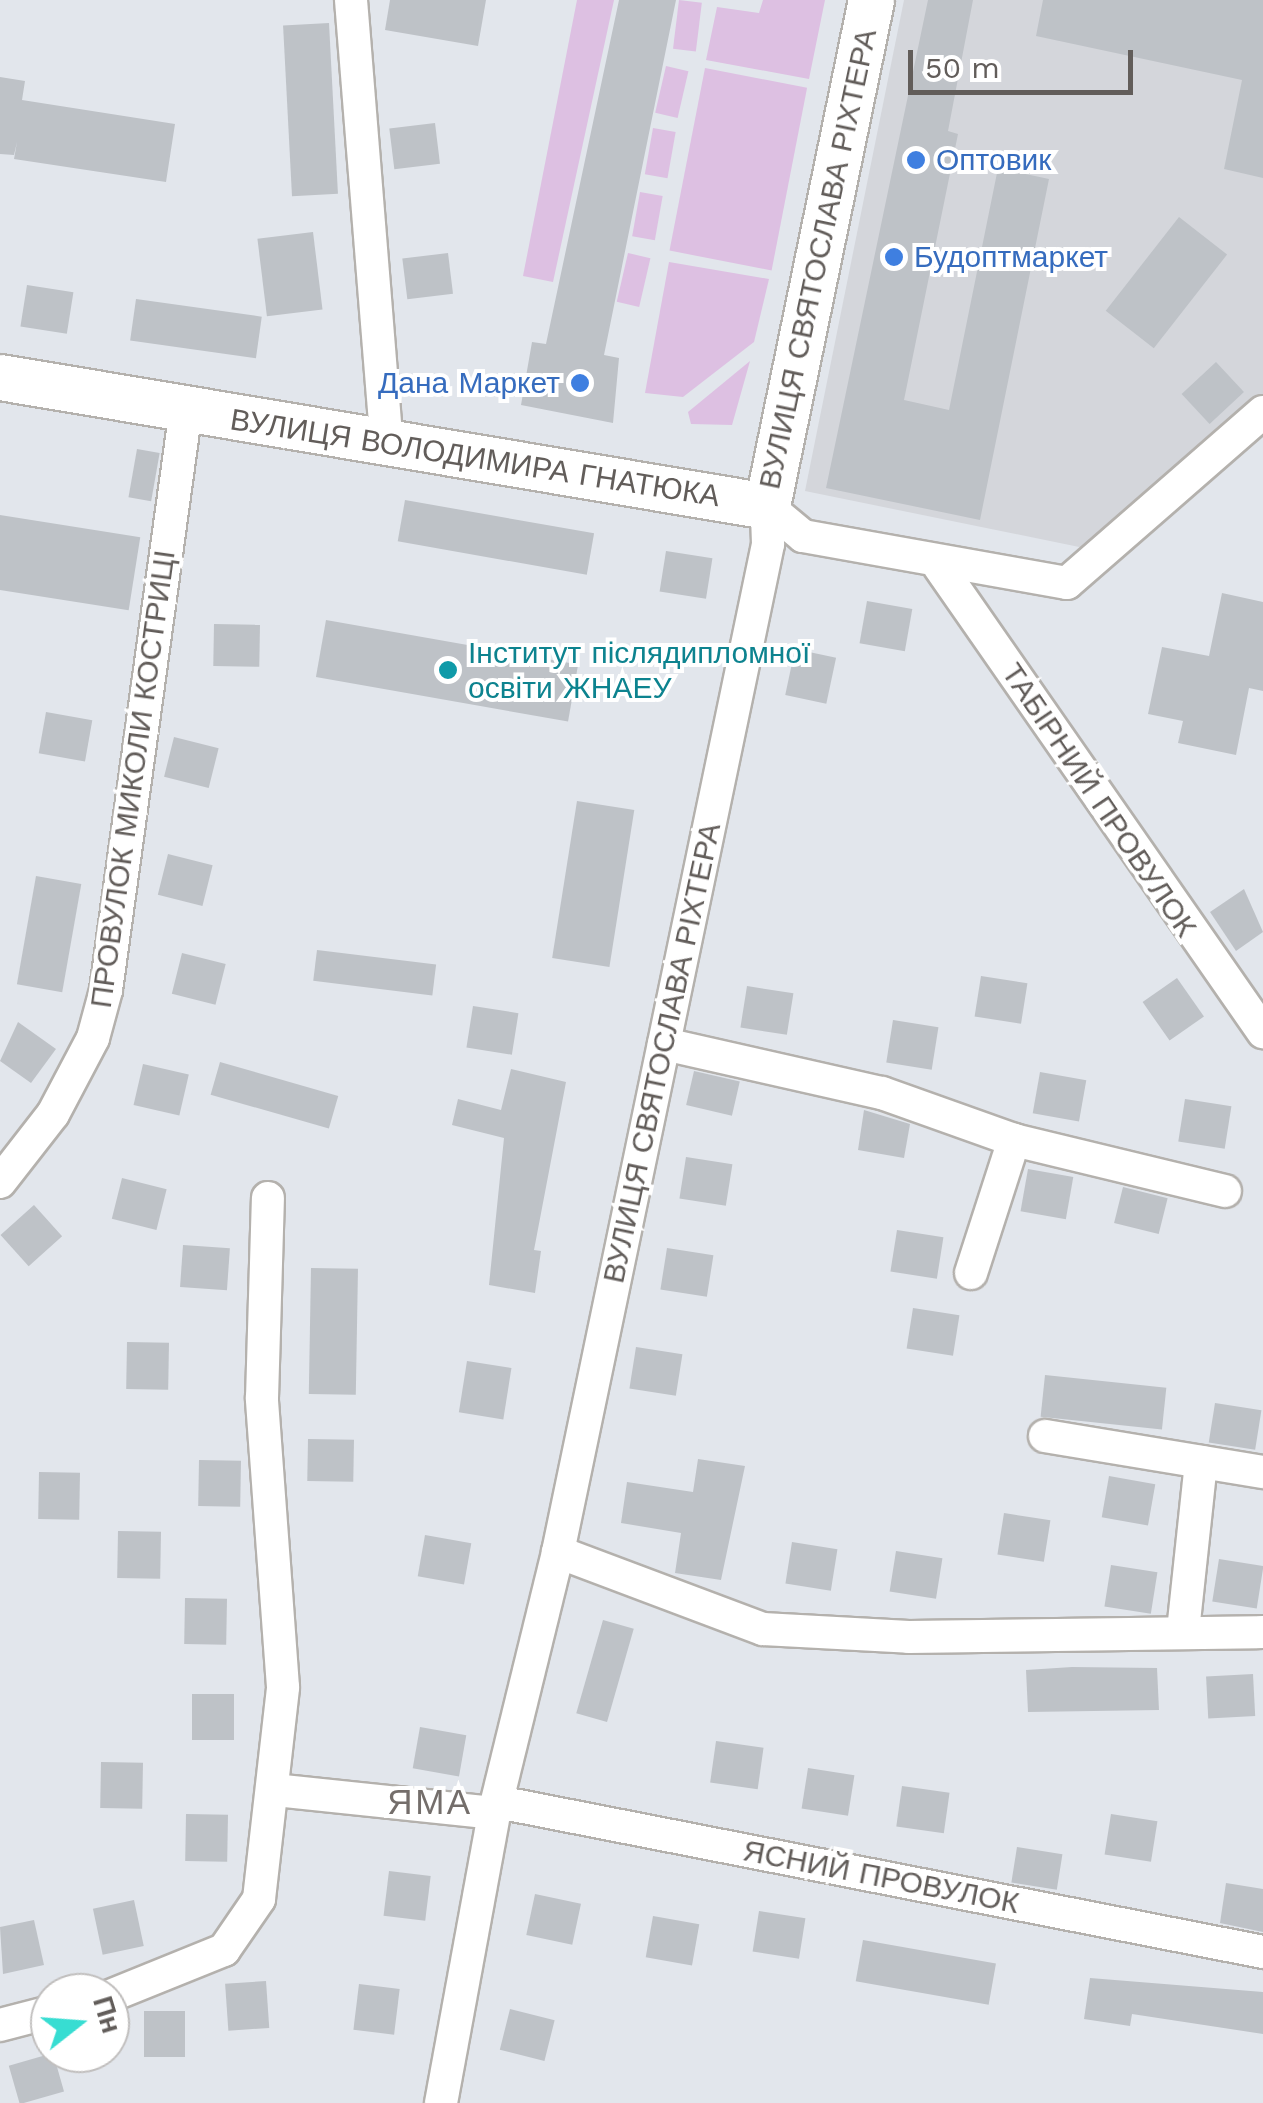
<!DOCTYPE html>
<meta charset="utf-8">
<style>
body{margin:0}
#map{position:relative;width:1263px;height:2103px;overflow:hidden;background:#e2e6ec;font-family:"Work Sans",sans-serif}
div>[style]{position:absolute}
.industrial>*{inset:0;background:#d4d6db}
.green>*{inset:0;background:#ddc0e2;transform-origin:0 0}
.building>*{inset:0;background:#bec2c7;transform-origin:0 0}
.roads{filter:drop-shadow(2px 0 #b4b1ad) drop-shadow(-2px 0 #b4b1ad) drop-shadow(0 2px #b4b1ad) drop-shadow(0 -2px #b4b1ad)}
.minor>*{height:32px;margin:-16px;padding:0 16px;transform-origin:16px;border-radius:16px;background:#fff}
.secondary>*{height:45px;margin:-22.5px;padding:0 22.5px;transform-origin:22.5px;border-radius:22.5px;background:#fff}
.dots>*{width:28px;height:28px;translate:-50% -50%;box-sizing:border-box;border:5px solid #fff;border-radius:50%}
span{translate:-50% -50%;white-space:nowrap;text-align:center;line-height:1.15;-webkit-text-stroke:8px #fff;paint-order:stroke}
.shop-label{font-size:30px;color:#366cbe}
.left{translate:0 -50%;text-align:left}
.right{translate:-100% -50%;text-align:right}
.street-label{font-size:30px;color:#625d5a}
.culture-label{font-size:30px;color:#0d838f}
.quarter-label{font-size:35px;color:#746e6b;letter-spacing:2.5px}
.north{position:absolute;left:30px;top:1973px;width:100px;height:100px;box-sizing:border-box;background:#fff;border:2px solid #c0bebd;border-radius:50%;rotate:73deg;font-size:28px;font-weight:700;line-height:40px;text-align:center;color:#625d5a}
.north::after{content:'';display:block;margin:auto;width:35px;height:45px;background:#37ddd2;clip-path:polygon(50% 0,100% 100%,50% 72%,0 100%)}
.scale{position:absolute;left:908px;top:50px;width:225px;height:45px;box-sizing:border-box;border:5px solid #625d5a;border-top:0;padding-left:12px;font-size:30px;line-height:35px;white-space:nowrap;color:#625d5a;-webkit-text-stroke:8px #fff;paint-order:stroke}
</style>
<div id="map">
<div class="industrial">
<div style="clip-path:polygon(904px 0,1263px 0,1263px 414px,1089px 549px,805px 491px)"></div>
</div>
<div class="green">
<div style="clip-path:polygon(577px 0,614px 0,553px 282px,523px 276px)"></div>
<div style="left:679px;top:0;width:23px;height:49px;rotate:7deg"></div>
<div style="clip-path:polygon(763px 0,825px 0,809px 79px,706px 60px,717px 7px,759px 13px)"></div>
<div style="left:666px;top:66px;width:23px;height:48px;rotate:13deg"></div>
<div style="left:705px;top:68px;width:104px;height:186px;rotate:11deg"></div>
<div style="left:653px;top:128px;width:23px;height:47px;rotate:10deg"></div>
<div style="left:640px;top:192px;width:23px;height:45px;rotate:10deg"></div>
<div style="left:628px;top:253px;width:23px;height:50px;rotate:13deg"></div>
<div style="clip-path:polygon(669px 262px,769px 279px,754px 342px,683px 397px,645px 393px)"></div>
<div style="clip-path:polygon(750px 361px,732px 425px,691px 424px,688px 412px)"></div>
</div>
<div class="building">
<div style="clip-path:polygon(390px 0,486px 0,478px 46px,385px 30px)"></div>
<div style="clip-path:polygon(619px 0,676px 0,604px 355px,619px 358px,613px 423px,521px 405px,532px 342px,546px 344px)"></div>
<div style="clip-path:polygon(928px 0,973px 0,948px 131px,958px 134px,904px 400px,949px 410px,998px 168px,1049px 179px,980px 520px,826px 488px)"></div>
<div style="clip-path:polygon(1043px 0,1263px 0,1263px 178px,1224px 169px,1242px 80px,1036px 36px)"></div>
<div style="left:329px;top:23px;width:171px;height:46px;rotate:87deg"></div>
<div style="clip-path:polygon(0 77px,25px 81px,22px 100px,175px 124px,166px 182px,14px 159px,17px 142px,14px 155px,0 154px)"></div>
<div style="left:435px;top:123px;width:41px;height:46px;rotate:83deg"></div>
<div style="left:1179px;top:217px;width:61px;height:119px;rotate:38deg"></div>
<div style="left:313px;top:232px;width:78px;height:56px;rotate:83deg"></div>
<div style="left:448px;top:253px;width:41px;height:46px;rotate:83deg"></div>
<div style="left:27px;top:285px;width:47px;height:42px;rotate:9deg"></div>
<div style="left:136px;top:299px;width:127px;height:42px;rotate:8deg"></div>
<div style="left:1216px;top:362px;width:41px;height:47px;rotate:47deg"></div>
<div style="left:137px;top:449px;width:23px;height:49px;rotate:10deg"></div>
<div style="left:405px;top:500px;width:192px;height:42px;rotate:10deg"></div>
<div style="left:0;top:515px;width:142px;height:74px;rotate:9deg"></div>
<div style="left:666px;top:551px;width:47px;height:41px;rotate:9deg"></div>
<div style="clip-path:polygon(1222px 593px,1263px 602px,1263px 691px,1249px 688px,1236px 755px,1178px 743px,1183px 721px,1148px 714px,1162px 647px,1209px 656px)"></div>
<div style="left:867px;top:601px;width:46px;height:43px;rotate:10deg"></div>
<div style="left:326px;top:620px;width:256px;height:58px;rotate:10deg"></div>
<div style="left:214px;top:624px;width:46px;height:42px;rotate:1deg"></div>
<div style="left:795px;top:649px;width:42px;height:47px;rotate:12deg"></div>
<div style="left:46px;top:712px;width:47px;height:42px;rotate:10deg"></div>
<div style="left:174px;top:737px;width:46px;height:41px;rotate:14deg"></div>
<div style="left:577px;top:801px;width:58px;height:159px;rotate:9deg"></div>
<div style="left:168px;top:854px;width:46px;height:42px;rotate:14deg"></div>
<div style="left:36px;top:876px;width:46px;height:110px;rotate:10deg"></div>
<div style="clip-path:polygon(1244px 889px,1263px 932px,1236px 951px,1210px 912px)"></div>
<div style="left:317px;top:950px;width:120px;height:31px;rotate:7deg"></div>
<div style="left:182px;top:953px;width:45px;height:42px;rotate:14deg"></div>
<div style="left:981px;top:976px;width:47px;height:41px;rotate:9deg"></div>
<div style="left:1177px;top:978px;width:47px;height:42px;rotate:55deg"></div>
<div style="left:747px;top:986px;width:47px;height:42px;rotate:9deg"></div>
<div style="left:473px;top:1006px;width:46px;height:42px;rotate:9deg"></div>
<div style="left:893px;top:1020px;width:46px;height:43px;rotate:9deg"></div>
<div style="clip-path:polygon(18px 1022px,56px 1049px,31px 1083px,0 1061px)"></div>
<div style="left:220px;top:1062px;width:123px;height:34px;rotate:16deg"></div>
<div style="left:143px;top:1064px;width:47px;height:42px;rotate:13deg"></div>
<div style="clip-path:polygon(511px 1069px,566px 1082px,534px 1250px,541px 1251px,535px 1293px,489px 1285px,504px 1138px,452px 1125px,458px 1099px,501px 1110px)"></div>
<div style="left:694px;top:1071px;width:47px;height:35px;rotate:13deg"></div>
<div style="left:1040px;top:1072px;width:47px;height:42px;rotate:10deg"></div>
<div style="left:1185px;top:1099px;width:47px;height:43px;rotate:9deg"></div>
<div style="clip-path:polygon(864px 1110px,910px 1124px,904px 1158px,858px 1150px)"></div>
<div style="left:686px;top:1157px;width:47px;height:42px;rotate:9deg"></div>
<div style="left:1028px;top:1169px;width:46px;height:43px;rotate:10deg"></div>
<div style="left:122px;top:1178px;width:46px;height:42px;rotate:14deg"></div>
<div style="left:1123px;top:1187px;width:46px;height:37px;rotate:14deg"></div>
<div style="left:34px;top:1205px;width:42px;height:45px;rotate:48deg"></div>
<div style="left:897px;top:1230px;width:47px;height:42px;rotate:9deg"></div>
<div style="left:183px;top:1245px;width:47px;height:42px;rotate:4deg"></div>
<div style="left:667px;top:1248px;width:47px;height:42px;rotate:9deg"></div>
<div style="left:311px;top:1268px;width:47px;height:126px;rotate:1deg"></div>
<div style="left:913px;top:1308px;width:47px;height:41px;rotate:9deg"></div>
<div style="left:127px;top:1342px;width:42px;height:47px;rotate:1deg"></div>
<div style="left:636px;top:1347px;width:47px;height:42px;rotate:9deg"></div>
<div style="left:467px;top:1361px;width:45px;height:52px;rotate:9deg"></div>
<div style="left:1045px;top:1375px;width:122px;height:42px;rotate:6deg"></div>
<div style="left:1215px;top:1403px;width:47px;height:40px;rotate:9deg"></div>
<div style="left:308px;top:1439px;width:46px;height:42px;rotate:1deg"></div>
<div style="clip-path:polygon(698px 1459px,745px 1466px,721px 1580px,675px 1573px,681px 1533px,621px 1523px,627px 1482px,693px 1492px)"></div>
<div style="left:199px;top:1460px;width:42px;height:46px;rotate:1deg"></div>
<div style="left:39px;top:1472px;width:41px;height:47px;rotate:1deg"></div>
<div style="left:1109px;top:1476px;width:47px;height:42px;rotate:10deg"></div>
<div style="left:1004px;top:1513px;width:47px;height:42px;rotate:9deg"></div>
<div style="left:118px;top:1531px;width:43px;height:47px;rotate:1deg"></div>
<div style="left:425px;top:1535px;width:47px;height:42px;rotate:10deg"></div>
<div style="left:792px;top:1542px;width:46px;height:42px;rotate:9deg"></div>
<div style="left:896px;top:1551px;width:47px;height:41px;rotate:9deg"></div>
<div style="left:1219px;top:1559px;width:45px;height:43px;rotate:9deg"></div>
<div style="left:1111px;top:1565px;width:47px;height:42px;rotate:9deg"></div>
<div style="left:185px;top:1598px;width:42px;height:46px;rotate:1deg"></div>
<div style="left:603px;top:1620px;width:32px;height:97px;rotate:16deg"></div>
<div style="clip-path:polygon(1072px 1667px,1157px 1668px,1159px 1710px,1028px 1712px,1026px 1670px)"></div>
<div style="left:1253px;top:1674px;width:42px;height:47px;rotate:87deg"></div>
<div style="left:192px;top:1694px;width:42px;height:46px"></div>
<div style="left:420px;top:1727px;width:47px;height:42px;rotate:10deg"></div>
<div style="left:716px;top:1741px;width:48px;height:42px;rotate:8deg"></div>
<div style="left:101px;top:1762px;width:42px;height:46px;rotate:1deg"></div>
<div style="left:808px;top:1768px;width:47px;height:41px;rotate:9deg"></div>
<div style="left:902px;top:1786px;width:48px;height:41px;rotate:8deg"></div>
<div style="left:186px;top:1814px;width:42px;height:47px;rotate:1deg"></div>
<div style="left:1111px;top:1814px;width:47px;height:41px;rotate:9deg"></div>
<div style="left:1017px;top:1847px;width:46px;height:36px;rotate:9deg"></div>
<div style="left:389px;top:1871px;width:42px;height:45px;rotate:7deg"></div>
<div style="clip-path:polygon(1226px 1883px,1263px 1889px,1263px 1932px,1220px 1923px)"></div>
<div style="left:535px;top:1894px;width:47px;height:42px;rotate:12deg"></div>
<div style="left:134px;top:1900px;width:47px;height:42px;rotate:78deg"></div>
<div style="left:759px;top:1911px;width:47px;height:41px;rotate:9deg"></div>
<div style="left:653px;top:1916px;width:47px;height:42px;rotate:10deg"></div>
<div style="clip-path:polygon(34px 1920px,44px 1965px,3px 1974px,0 1927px)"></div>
<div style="left:863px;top:1940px;width:135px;height:42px;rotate:10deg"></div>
<div style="clip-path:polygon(1090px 1978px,1263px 1992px,1263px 2034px,1132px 2014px,1130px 2026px,1084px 2019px)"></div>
<div style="left:266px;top:1981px;width:47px;height:41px;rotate:86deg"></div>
<div style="left:359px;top:1984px;width:41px;height:46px;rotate:7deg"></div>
<div style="left:510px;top:2009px;width:46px;height:42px;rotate:14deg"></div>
<div style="left:144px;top:2011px;width:41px;height:46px"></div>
<div style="left:53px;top:2053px;width:40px;height:46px;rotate:74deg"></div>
</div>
<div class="roads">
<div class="minor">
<div style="left:351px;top:0;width:446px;rotate:85.4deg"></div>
<div style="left:767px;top:506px;width:47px;rotate:39.8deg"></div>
<div style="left:803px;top:536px;width:268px;rotate:10.1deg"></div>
<div style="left:1067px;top:583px;width:260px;rotate:-41.1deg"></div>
<div style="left:939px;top:566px;width:568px;rotate:55.19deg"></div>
<div style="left:664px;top:1044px;width:223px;rotate:12.7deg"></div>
<div style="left:882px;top:1093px;width:140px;rotate:19.6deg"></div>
<div style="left:1014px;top:1140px;width:217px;rotate:13.6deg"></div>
<div style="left:0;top:1182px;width:86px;rotate:-52.1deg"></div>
<div style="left:53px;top:1114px;width:86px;rotate:-62.2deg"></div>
<div style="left:93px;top:1038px;width:50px;rotate:-74.8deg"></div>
<div style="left:106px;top:990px;width:586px;rotate:-82.16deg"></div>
<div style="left:971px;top:1273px;width:140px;rotate:-72.1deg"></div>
<div style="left:1045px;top:1436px;width:221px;rotate:9.4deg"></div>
<div style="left:558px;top:1552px;width:219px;rotate:20.6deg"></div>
<div style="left:763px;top:1629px;width:146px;rotate:3.1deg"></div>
<div style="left:909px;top:1637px;width:354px;rotate:-0.8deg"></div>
<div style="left:1183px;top:1631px;width:170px;rotate:-83.9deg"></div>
<div style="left:275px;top:1790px;width:220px;rotate:6deg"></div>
<div style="left:498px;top:1802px;width:780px;rotate:11.09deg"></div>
<div style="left:110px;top:1996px;width:123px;rotate:-22deg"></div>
<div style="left:224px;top:1950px;width:62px;rotate:-55.5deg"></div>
<div style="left:259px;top:1899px;width:213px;rotate:-83.5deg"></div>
<div style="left:283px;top:1687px;width:290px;rotate:-94.2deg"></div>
<div style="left:262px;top:1398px;width:200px;rotate:-88.3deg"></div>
<div style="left:0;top:2025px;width:52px;rotate:-14.6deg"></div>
<div style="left:441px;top:2103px;width:295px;rotate:-79.6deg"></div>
<div style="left:494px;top:1813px;width:269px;rotate:-76.2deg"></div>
<div style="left:558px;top:1552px;width:1030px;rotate:-78.23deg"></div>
<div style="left:768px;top:544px;width:38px;rotate:-92deg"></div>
</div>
<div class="secondary">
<div style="left:0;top:377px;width:778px;rotate:9.55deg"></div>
<div style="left:767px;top:506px;width:517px;rotate:-78.39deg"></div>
</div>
</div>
<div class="dots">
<div style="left:916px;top:160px;background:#3f7fe0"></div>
<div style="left:894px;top:257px;background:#3f7fe0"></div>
<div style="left:580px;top:383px;background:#3f7fe0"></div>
<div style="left:448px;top:670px;background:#0f9aa8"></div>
</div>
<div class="shop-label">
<span class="left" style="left:936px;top:160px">Оптовик</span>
<span class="left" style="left:914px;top:257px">Будоптмаркет</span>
<span class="right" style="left:560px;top:383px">Дана Маркет</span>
</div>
<div class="street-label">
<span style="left:818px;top:259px;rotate:-78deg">ВУЛИЦЯ СВЯТОСЛАВА РІХТЕРА</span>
<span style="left:475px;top:458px;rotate:9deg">ВУЛИЦЯ ВОЛОДИМИРА ГНАТЮКА</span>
<span style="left:133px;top:779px;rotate:-82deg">ПРОВУЛОК МИКОЛИ КОСТРИЦІ</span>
<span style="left:1099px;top:800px;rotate:56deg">ТАБІРНИЙ ПРОВУЛОК</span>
<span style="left:662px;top:1053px;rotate:-78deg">ВУЛИЦЯ СВЯТОСЛАВА РІХТЕРА</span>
<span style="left:881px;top:1877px;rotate:11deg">ЯСНИЙ ПРОВУЛОК</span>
</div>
<div class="culture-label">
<span class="left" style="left:468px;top:670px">Інститут післядипломної<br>освіти ЖНАЕУ</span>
</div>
<div class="quarter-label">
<span style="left:430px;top:1802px">ЯМА</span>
</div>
<div class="north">Пн</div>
<div class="scale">50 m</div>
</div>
